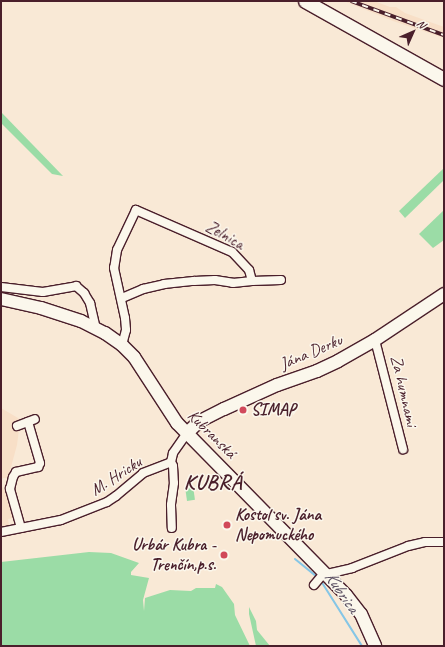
<!DOCTYPE html>
<meta charset="utf-8">
<style>
body{margin:0}
#map{position:relative;width:445px;height:647px;overflow:hidden;background:#f9e9d6;font-family:Caveat,sans-serif}
div>[style]{position:absolute}
.built>*{inset:0;background:#f8dfc7}
.green>*{inset:0;background:#9bdca6;transform-origin:0 0}
.stream>*{height:2px;margin:-1px;padding:0 1px;transform-origin:1px;border-radius:1px;background:#85c6e6}
.roads{filter:drop-shadow(1px 0 #4a1f2b) drop-shadow(-1px 0 #4a1f2b) drop-shadow(0 1px #4a1f2b) drop-shadow(0 -1px #4a1f2b)}
.street>*{height:8px;margin:-4px;padding:0 4px;transform-origin:4px;border-radius:4px;background:#fbf7ec}
.secondary>*{height:12px;margin:-6px;padding:0 6px;transform-origin:6px;border-radius:6px;background:#fbf7ec}
.primary>*{height:13px;margin:-6.5px;padding:0 6.5px;transform-origin:6.5px;border-radius:6.5px;background:#fbf7ec}
.rail>*{height:3.5px;margin-top:-1.75px;transform-origin:0;background:repeating-linear-gradient(90deg,#fbf7ec 0 6px,#4a1f2b 0 12px);box-sizing:border-box;border-block:1px solid #4a1f2b}
.dots>*{width:11px;height:11px;translate:-50% -50%;box-sizing:border-box;border:2px solid #fbf7ec;border-radius:50%}
span{translate:-50% -50%;white-space:nowrap;text-align:center;line-height:1.15;-webkit-text-stroke:3px #fbf7ec;paint-order:stroke}
.street-label{font-size:17px;color:#4a1f2b}
.poi-label{font-size:17px;color:#4a1f2b;font-weight:700}
.left{translate:0 -50%;text-align:left}
.right{translate:-100% -50%;text-align:right}
.water-label{font-size:18px;color:#5c5163;font-style:italic}
.district-label{font-size:21px;color:#4a1f2b;font-weight:700;letter-spacing:1px}
.frame{position:absolute;inset:0;border:2px solid #4a1f2b;pointer-events:none}
.north{position:absolute;left:393px;top:12px;width:40px;height:40px;-webkit-text-stroke:3px #fbf7ec;paint-order:stroke;rotate:45deg;font-size:11px;font-weight:700;line-height:16px;text-align:center;color:#4a1f2b}
.north::after{content:'';display:block;margin:auto;width:14px;height:18px;background:#4a1f2b;clip-path:polygon(50% 0,100% 100%,50% 72%,0 100%)}
</style>
<div id="map">
<div class="built">
<div style="clip-path:polygon(344px 1px,374px 1px,390px 7px,396px 7px,405px 13px,444px 27px,444px 38px,393px 21px)"></div>
<div style="clip-path:polygon(1px 408px,18px 418px,20px 422px,17px 445px,8px 478px,3px 478px,1px 480px)"></div>
<div style="clip-path:polygon(1px 485px,5px 491px,13px 518px,8px 519px,9px 525px,1px 527px)"></div>
</div>
<div class="green">
<div style="clip-path:polygon(1px 112px,63px 176px,52px 174px,1px 123px)"></div>
<div style="clip-path:polygon(444px 168px,444px 180px,405px 218px,399px 211px)"></div>
<div style="clip-path:polygon(444px 210px,444px 240px,433px 248px,419px 234px)"></div>
<div style="left:193px;top:486px;width:14px;height:8px;rotate:82deg"></div>
<div style="clip-path:polygon(89px 552px,111px 553px,139px 563px,131px 572px,131px 575px,149px 578px,143px 600px,144px 611px,145px 598px,170px 590px,191px 591px,196px 588px,215px 588px,216px 584px,222px 587px,234px 604px,235px 615px,250px 646px,1px 646px,1px 562px)"></div>
<div style="clip-path:polygon(249px 607px,256px 621px,257px 630px,270px 646px,256px 646px,249px 614px)"></div>
</div>
<div class="stream">
<div style="left:295px;top:559px;width:28px;rotate:39deg"></div>
<div style="left:321px;top:581px;width:77px;rotate:57.8deg"></div>
</div>
<div class="roads">
<div class="street">
<div style="left:252px;top:281px;width:29px;rotate:-2deg"></div>
<div style="left:1px;top:287px;width:42px;rotate:6.8deg"></div>
<div style="left:43px;top:292px;width:34px;rotate:-10deg"></div>
<div style="left:76px;top:286px;width:11px;rotate:41deg"></div>
<div style="left:84px;top:293px;width:12px;rotate:59deg"></div>
<div style="left:90px;top:303px;width:26px;rotate:77deg"></div>
<div style="left:122px;top:298px;width:23px;rotate:-23deg"></div>
<div style="left:143px;top:289px;width:22px;rotate:-13deg"></div>
<div style="left:164px;top:284px;width:30px;rotate:-6deg"></div>
<div style="left:194px;top:281px;width:21px;rotate:-3deg"></div>
<div style="left:215px;top:280px;width:18px;rotate:9deg"></div>
<div style="left:233px;top:283px;width:19px;rotate:-6deg"></div>
<div style="left:252px;top:281px;width:11px;rotate:-105deg"></div>
<div style="left:249px;top:270px;width:25px;rotate:-133deg"></div>
<div style="left:232px;top:252px;width:105px;rotate:-156.4deg"></div>
<div style="left:136px;top:210px;width:44px;rotate:115.4deg"></div>
<div style="left:117px;top:250px;width:18px;rotate:99deg"></div>
<div style="left:114px;top:268px;width:51px;rotate:77.6deg"></div>
<div style="left:125px;top:318px;width:12px;rotate:85deg"></div>
<div style="left:126px;top:330px;width:16px;rotate:105deg"></div>
<div style="left:375px;top:340px;width:113px;rotate:75.6deg"></div>
<div style="left:17px;top:426px;width:19px;rotate:-21deg"></div>
<div style="left:171px;top:462px;width:4px;rotate:63deg"></div>
<div style="left:173px;top:466px;width:17px;rotate:87deg"></div>
<div style="left:174px;top:483px;width:22px;rotate:98deg"></div>
<div style="left:171px;top:505px;width:23px;rotate:88deg"></div>
<div style="left:21px;top:528px;width:41px;rotate:-105.8deg"></div>
<div style="left:10px;top:489px;width:12px;rotate:-76deg"></div>
<div style="left:13px;top:477px;width:6px;rotate:-59deg"></div>
<div style="left:16px;top:472px;width:23px;rotate:-13deg"></div>
<div style="left:38px;top:467px;width:4px;rotate:-63deg"></div>
<div style="left:40px;top:463px;width:43px;rotate:-106.3deg"></div>
<div style="left:1px;top:532px;width:61px;rotate:-11.3deg"></div>
<div style="left:61px;top:520px;width:49px;rotate:-21.4deg"></div>
<div style="left:107px;top:502px;width:11px;rotate:-34deg"></div>
<div style="left:116px;top:496px;width:35px;rotate:-40deg"></div>
<div style="left:143px;top:473px;width:30px;rotate:-21deg"></div>
<div style="left:171px;top:462px;width:9px;rotate:-77deg"></div>
<div style="left:173px;top:453px;width:24px;rotate:-55deg"></div>
<div style="left:327px;top:574px;width:26px;rotate:-13deg"></div>
<div style="left:352px;top:568px;width:60px;rotate:-21.4deg"></div>
<div style="left:408px;top:546px;width:17px;rotate:-13deg"></div>
<div style="left:425px;top:542px;width:19px"></div>
<div style="left:314px;top:585px;width:17px;rotate:-50deg"></div>
</div>
<div class="secondary">
<div style="left:1px;top:299px;width:41px;rotate:12.7deg"></div>
<div style="left:41px;top:308px;width:42px;rotate:18deg"></div>
<div style="left:81px;top:321px;width:27px;rotate:27deg"></div>
<div style="left:105px;top:333px;width:21px;rotate:35deg"></div>
<div style="left:122px;top:345px;width:17px;rotate:45deg"></div>
<div style="left:134px;top:357px;width:79px;rotate:56.9deg"></div>
<div style="left:177px;top:423px;width:241px;rotate:45.5deg"></div>
<div style="left:346px;top:595px;width:24px;rotate:52deg"></div>
<div style="left:361px;top:614px;width:35px;rotate:66deg"></div>
<div style="left:187px;top:433px;width:18px;rotate:-43deg"></div>
<div style="left:200px;top:421px;width:27px;rotate:-27deg"></div>
<div style="left:224px;top:409px;width:58px;rotate:-24.4deg"></div>
<div style="left:277px;top:385px;width:42px;rotate:-19.3deg"></div>
<div style="left:317px;top:371px;width:23px;rotate:-25deg"></div>
<div style="left:338px;top:361px;width:43px;rotate:-29.6deg"></div>
<div style="left:375px;top:340px;width:83px;rotate:-33.7deg"></div>
</div>
<div class="primary">
<div style="left:305px;top:1px;width:159px;rotate:29.3deg"></div>
</div>
</div>
<div class="rail">
<div style="left:351px;top:1px;width:99px;rotate:20.1deg"></div>
</div>
<div class="dots">
<div style="left:243px;top:410px;background:#d1495b"></div>
<div style="left:227px;top:525px;background:#d1495b"></div>
<div style="left:224px;top:555px;background:#d1495b"></div>
</div>
<div class="street-label">
<span style="left:225px;top:235px;rotate:29deg">Zelnica</span>
<span style="left:311px;top:352px;rotate:-23deg">Jána Derku</span>
<span style="left:404px;top:391px;rotate:77deg">Za humnami</span>
<span style="left:212px;top:434px;rotate:45deg">Kubranská</span>
<span style="left:116px;top:476px;rotate:-33deg">M. Hricku</span>
</div>
<div class="poi-label">
<span class="left" style="left:251px;top:410px">SIMAP</span>
<span class="left" style="left:235px;top:525px">Kostol sv. Jána<br>Nepomuckého</span>
<span class="right" style="left:216px;top:555px">Urbár Kubra -<br>Trenčín,p.s.</span>
</div>
<div class="water-label">
<span style="left:342px;top:592px;rotate:55deg">Kubrica</span>
</div>
<div class="district-label">
<span style="left:213px;top:482px">KUBRÁ</span>
</div>
<div class="frame"></div>
<div class="north">N</div>
</div>
